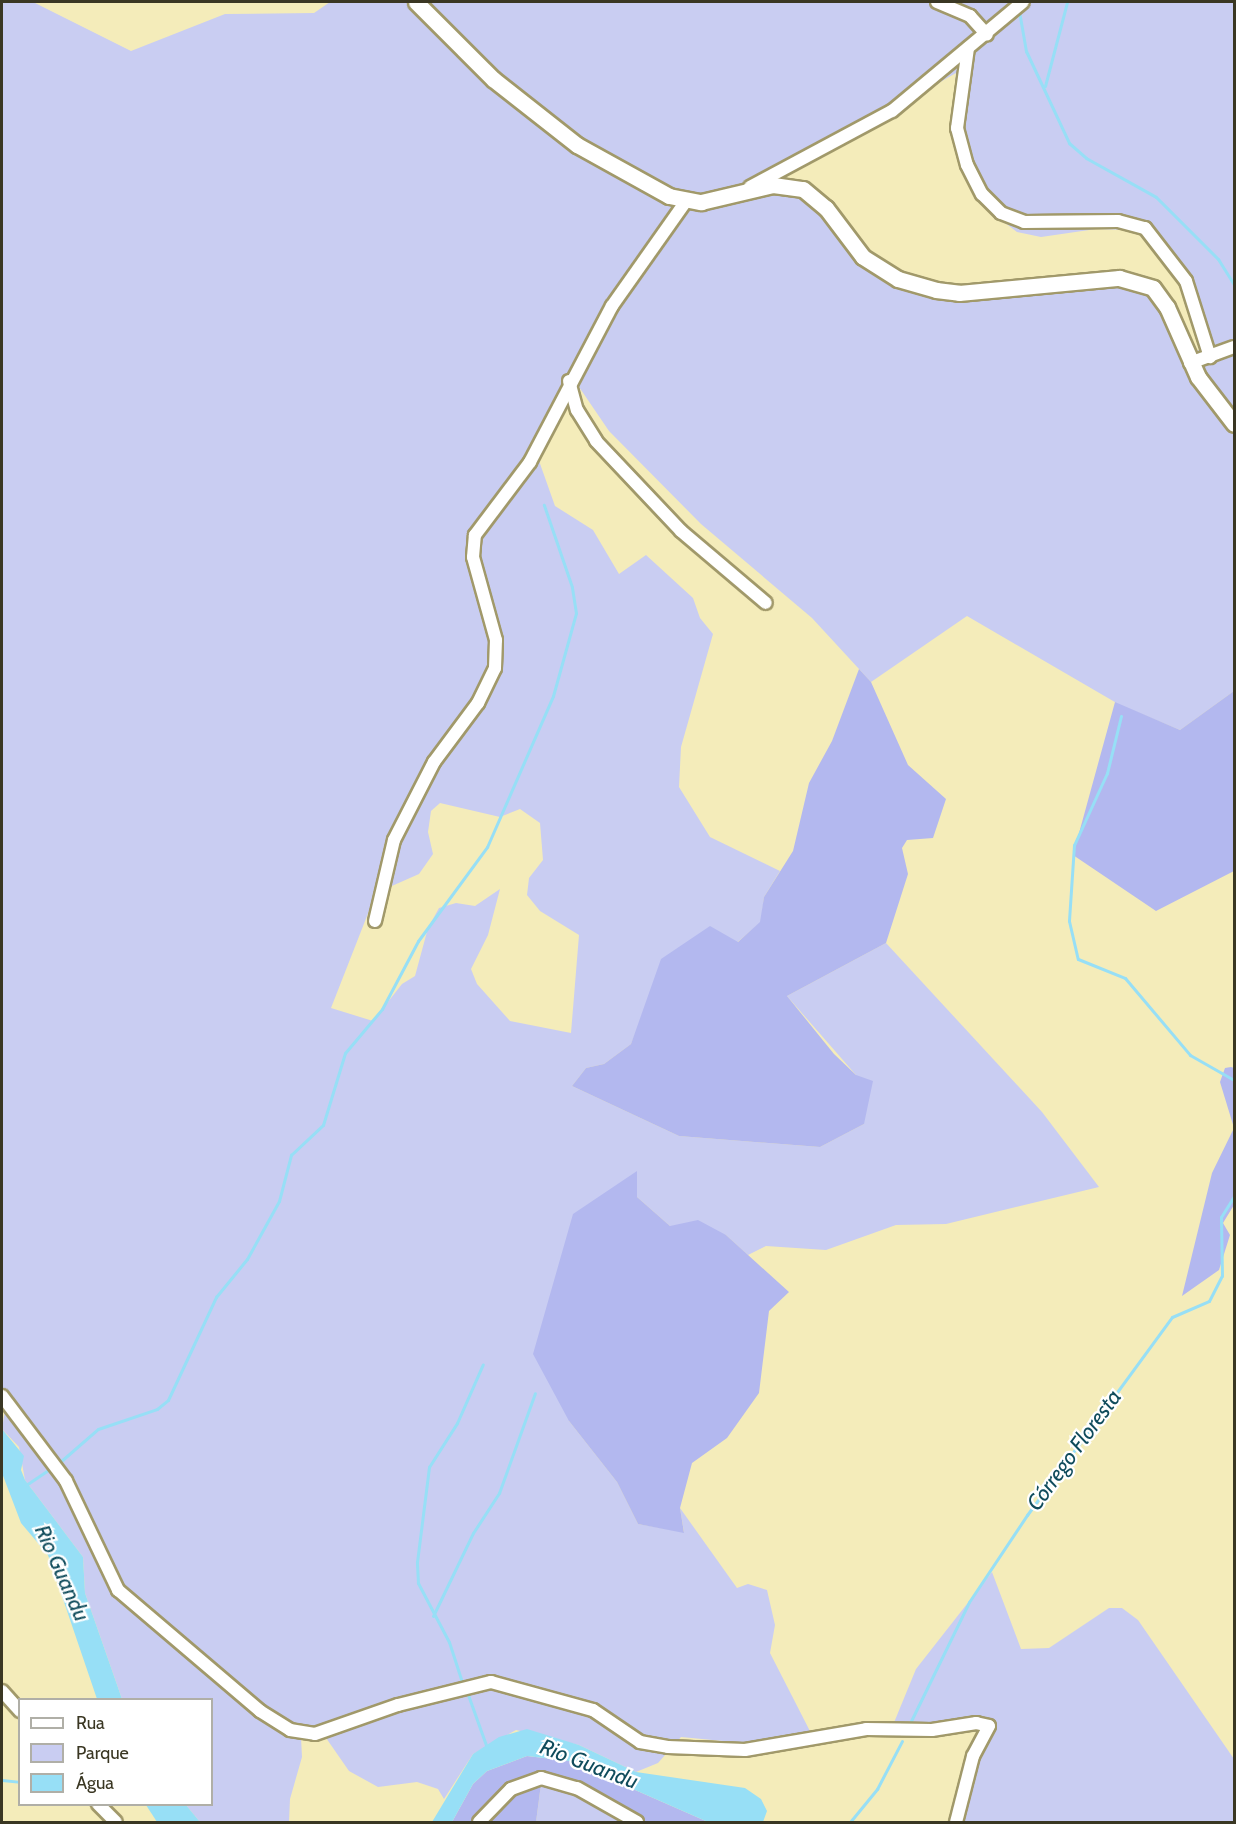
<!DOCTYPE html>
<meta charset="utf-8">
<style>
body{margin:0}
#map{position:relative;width:1236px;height:1824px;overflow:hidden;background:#f4ecba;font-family:Cabin,sans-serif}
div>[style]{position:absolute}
.green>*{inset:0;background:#c9cdf2}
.forest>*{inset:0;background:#b3b8ef}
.water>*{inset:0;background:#97dff6}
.stream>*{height:3px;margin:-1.5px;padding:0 1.5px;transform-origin:1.5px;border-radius:1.5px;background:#97dff6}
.roads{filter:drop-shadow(2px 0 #a1996a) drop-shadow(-2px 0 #a1996a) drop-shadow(0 2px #a1996a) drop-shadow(0 -2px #a1996a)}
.minor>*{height:12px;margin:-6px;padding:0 6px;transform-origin:6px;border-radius:6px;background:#fff}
.major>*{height:15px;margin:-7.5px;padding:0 7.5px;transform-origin:7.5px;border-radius:7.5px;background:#fff}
span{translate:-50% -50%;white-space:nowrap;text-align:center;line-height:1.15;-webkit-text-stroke:4.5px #fff;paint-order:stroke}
.water-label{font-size:22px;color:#104c5c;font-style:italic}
.frame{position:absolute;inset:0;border:3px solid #3a3723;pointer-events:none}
.legend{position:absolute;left:18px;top:1698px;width:195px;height:108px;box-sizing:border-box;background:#fff;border:2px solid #b0afa7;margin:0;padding:8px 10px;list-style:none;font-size:18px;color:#3a3723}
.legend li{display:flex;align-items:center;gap:12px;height:30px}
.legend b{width:30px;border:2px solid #b0afa7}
</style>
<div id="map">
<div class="green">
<div style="clip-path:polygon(evenodd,2px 2px,33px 2px,131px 51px,225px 14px,314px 13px,330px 2px,1234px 2px,1234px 691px,1180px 730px,1120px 705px,967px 616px,871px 682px,812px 618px,701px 524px,609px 431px,577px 384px,538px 458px,555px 506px,593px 530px,619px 574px,646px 555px,693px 598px,700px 618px,713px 634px,681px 747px,679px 787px,710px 837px,780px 871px,764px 897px,761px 922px,638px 1027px,631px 1044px,604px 1064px,586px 1068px,572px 1086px,679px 1136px,820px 1147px,864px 1124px,856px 1075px,787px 996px,886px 943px,1042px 1112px,1099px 1187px,946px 1224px,896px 1225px,826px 1250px,766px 1246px,748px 1255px,726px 1235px,670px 1226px,637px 1197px,637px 1171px,569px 1421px,617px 1482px,638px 1524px,684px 1532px,680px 1508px,737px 1588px,748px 1584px,767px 1590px,775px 1625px,770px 1653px,814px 1739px,743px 1758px,723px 1741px,681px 1737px,658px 1763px,636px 1772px,579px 1745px,516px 1730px,473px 1754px,444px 1799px,438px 1789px,417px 1782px,378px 1787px,349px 1771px,324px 1735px,301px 1737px,302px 1757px,290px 1799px,289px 1822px,200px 1822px,186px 1805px,212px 1804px,212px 1700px,122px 1699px,85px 1593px,83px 1557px,25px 1480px,19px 1447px,2px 1429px,6px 1403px,2px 1398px,2px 2px,956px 73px,953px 111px,978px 202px,1017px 232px,1041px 237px,1096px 229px,1128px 230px,1155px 240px,1178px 268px,1205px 348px,1193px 352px,1174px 300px,1146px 276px,1116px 271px,934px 288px,872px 262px,810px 187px,773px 178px,956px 73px,2px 2px,440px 803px,500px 817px,520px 809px,540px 823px,543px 860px,529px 878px,527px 895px,540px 911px,579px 935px,571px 1033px,510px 1021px,477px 984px,471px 969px,488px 935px,500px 889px,475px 906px,456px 903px,439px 908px,428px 928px,415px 976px,402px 984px,373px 1021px,331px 1008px,376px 893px,419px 874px,433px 854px,428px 832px,431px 811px,440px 803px)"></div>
<div style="clip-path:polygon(992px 1572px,1021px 1649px,1049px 1648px,1109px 1608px,1122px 1608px,1138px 1620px,1234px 1759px,1234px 1822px,954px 1822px,983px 1731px,923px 1735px,893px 1725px,916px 1669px)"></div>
<div style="clip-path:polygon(541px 1784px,580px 1795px,634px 1822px,536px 1822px)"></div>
</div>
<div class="forest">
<div style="clip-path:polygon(859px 669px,871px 682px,908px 765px,946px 799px,933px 838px,907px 840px,902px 848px,908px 874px,886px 943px,787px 996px,834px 1054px,856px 1075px,873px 1081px,864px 1124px,820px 1147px,679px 1136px,572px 1086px,586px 1068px,604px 1064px,631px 1044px,661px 959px,710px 926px,738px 942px,760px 922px,764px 897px,793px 851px,809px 783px,832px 741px)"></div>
<div style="clip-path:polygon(1234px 691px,1234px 871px,1156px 911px,1073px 855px,1115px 702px,1180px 730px)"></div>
<div style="clip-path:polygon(1231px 1067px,1234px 1068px,1234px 1205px,1223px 1223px,1230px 1235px,1219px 1270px,1182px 1296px,1212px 1173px,1234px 1128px,1220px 1082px,1225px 1068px)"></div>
<div style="clip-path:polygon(637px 1171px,637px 1197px,670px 1226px,698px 1220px,726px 1235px,789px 1292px,769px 1311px,759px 1393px,727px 1438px,692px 1463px,680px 1508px,684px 1533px,638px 1524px,617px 1482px,569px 1421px,533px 1354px,573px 1214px)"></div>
<div style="clip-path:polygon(527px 1756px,569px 1761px,708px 1822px,634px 1822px,553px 1784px,541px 1784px,536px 1822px,452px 1822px,473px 1784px,487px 1771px)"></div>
</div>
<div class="water">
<div style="clip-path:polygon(2px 1429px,24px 1456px,21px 1470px,25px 1480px,83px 1557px,85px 1593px,122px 1699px,97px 1699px,48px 1555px,21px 1523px,2px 1473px)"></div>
<div style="clip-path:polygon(527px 1729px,579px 1745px,636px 1772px,745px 1788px,761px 1799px,767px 1811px,763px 1822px,708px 1822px,569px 1761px,527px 1756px,487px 1771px,473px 1784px,452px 1822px,432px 1822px,473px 1754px,499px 1737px)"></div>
<div style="clip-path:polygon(146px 1805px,186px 1805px,200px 1822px,157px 1822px)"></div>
</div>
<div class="stream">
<div style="left:1019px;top:11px;width:41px;rotate:80.1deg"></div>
<div style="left:1026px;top:51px;width:102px;rotate:64.9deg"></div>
<div style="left:1069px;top:143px;width:23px;rotate:41deg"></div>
<div style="left:1086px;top:158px;width:80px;rotate:29.1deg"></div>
<div style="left:1156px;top:197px;width:88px;rotate:45deg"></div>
<div style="left:1218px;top:259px;width:31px;rotate:58deg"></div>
<div style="left:1045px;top:86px;width:87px;rotate:-75.3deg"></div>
<div style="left:1121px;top:716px;width:59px;rotate:103.8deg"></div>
<div style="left:1107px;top:773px;width:79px;rotate:114.6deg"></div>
<div style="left:1074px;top:845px;width:76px;rotate:93.8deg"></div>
<div style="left:1069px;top:921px;width:39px;rotate:77deg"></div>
<div style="left:1078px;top:959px;width:51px;rotate:22deg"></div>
<div style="left:1125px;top:978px;width:101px;rotate:49.8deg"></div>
<div style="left:1190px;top:1055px;width:51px;rotate:29.6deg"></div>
<div style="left:60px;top:1462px;width:50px;rotate:-41deg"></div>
<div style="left:98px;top:1429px;width:62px;rotate:-18.7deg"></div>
<div style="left:157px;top:1409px;width:14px;rotate:-39deg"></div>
<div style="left:168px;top:1400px;width:114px;rotate:-65deg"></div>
<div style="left:216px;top:1297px;width:49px;rotate:-50.8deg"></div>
<div style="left:247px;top:1259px;width:66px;rotate:-61.1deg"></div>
<div style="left:279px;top:1201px;width:48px;rotate:-75.4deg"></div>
<div style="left:291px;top:1155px;width:44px;rotate:-43.2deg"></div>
<div style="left:323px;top:1125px;width:75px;rotate:-73deg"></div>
<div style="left:345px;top:1053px;width:57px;rotate:-49.9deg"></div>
<div style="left:382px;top:1009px;width:77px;rotate:-62.1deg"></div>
<div style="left:418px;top:941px;width:117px;rotate:-53.7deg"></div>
<div style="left:487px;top:847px;width:165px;rotate:-66.4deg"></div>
<div style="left:553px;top:696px;width:86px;rotate:-74.5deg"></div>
<div style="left:576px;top:613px;width:26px;rotate:-99deg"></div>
<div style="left:572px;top:587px;width:87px;rotate:-108.9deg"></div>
<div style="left:26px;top:1485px;width:25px;rotate:-34deg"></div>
<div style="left:433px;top:1616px;width:92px;rotate:-64.3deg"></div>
<div style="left:473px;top:1533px;width:48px;rotate:-57deg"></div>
<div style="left:499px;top:1493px;width:106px;rotate:-70.2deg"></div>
<div style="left:462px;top:1682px;width:42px;rotate:-108deg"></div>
<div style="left:449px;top:1642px;width:67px;rotate:-117.7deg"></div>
<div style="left:418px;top:1583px;width:21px;rotate:-93deg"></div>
<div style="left:417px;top:1562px;width:96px;rotate:-82.8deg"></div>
<div style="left:429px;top:1467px;width:52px;rotate:-57.5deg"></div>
<div style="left:457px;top:1423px;width:64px;rotate:-66.2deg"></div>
<div style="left:467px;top:1692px;width:59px;rotate:70.3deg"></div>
<div style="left:911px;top:1721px;width:132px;rotate:-64deg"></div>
<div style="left:969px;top:1602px;width:105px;rotate:-56.3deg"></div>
<div style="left:1027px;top:1515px;width:245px;rotate:-53.8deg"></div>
<div style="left:1172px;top:1317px;width:40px;rotate:-23.4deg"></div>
<div style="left:1209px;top:1301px;width:28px;rotate:-63deg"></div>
<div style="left:1222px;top:1276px;width:59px;rotate:-91deg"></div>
<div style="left:1221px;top:1217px;width:25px;rotate:-58deg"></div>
<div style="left:2px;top:1780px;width:18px;rotate:6deg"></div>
<div style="left:850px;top:1822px;width:43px;rotate:-50.7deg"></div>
<div style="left:877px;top:1789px;width:54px;rotate:-62.5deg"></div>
</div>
<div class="roads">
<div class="minor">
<div style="left:937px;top:2px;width:36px;rotate:23deg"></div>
<div style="left:970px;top:16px;width:25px;rotate:48deg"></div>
<div style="left:968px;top:48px;width:81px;rotate:97.8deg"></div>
<div style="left:957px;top:128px;width:38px;rotate:75deg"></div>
<div style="left:967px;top:165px;width:33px;rotate:63deg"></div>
<div style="left:982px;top:194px;width:27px;rotate:45deg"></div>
<div style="left:1001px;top:213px;width:25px;rotate:21deg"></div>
<div style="left:1024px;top:222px;width:94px;rotate:-0.6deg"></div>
<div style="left:1118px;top:221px;width:28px;rotate:15deg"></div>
<div style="left:1145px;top:228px;width:67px;rotate:52.3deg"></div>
<div style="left:1186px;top:281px;width:80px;rotate:72.5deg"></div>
<div style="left:750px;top:187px;width:161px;rotate:-28.2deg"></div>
<div style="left:892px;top:111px;width:170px;rotate:-39.8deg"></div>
<div style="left:1190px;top:363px;width:47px;rotate:-20deg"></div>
<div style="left:569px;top:381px;width:30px;rotate:75deg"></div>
<div style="left:577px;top:410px;width:36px;rotate:58deg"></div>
<div style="left:596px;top:441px;width:124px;rotate:46.6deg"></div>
<div style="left:681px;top:531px;width:111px;rotate:40.3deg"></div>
<div style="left:375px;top:921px;width:83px;rotate:-76.8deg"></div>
<div style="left:394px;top:840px;width:88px;rotate:-62.9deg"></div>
<div style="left:434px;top:762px;width:74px;rotate:-53.3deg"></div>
<div style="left:478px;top:703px;width:39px;rotate:-64deg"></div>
<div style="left:495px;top:668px;width:28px;rotate:-88deg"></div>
<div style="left:496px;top:640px;width:86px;rotate:-105.5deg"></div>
<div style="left:473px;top:557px;width:22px;rotate:-85deg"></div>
<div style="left:475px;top:535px;width:91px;rotate:-53deg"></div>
<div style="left:530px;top:462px;width:176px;rotate:-62.3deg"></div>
<div style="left:612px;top:306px;width:128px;rotate:-54.8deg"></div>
<div style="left:2px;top:1396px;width:106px;rotate:53deg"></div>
<div style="left:66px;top:1481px;width:121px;rotate:64.5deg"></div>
<div style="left:118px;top:1590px;width:187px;rotate:40.4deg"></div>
<div style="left:260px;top:1711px;width:36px;rotate:32deg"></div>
<div style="left:290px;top:1730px;width:25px;rotate:9deg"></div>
<div style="left:315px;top:1734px;width:88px;rotate:-19.3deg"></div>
<div style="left:398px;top:1705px;width:96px;rotate:-13.9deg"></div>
<div style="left:491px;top:1682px;width:106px;rotate:15.4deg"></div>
<div style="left:593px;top:1710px;width:57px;rotate:34.2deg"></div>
<div style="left:640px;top:1742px;width:28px;rotate:10deg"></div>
<div style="left:668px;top:1747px;width:77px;rotate:2.2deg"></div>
<div style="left:745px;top:1750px;width:123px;rotate:-9.8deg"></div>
<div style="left:866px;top:1729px;width:66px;rotate:0.9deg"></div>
<div style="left:932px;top:1730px;width:45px;rotate:-9deg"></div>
<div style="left:976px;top:1723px;width:13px;rotate:13deg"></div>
<div style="left:989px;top:1726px;width:34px;rotate:118deg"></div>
<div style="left:973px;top:1756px;width:68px;rotate:104.4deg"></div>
<div style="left:2px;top:1691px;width:27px;rotate:48deg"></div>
<div style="left:98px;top:1804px;width:25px;rotate:45deg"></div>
<div style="left:479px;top:1822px;width:46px;rotate:-45.9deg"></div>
<div style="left:511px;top:1789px;width:32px;rotate:-20deg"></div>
<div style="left:541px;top:1778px;width:37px;rotate:16deg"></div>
<div style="left:577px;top:1788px;width:69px;rotate:29.5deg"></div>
</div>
<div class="major">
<div style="left:416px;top:2px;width:109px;rotate:45deg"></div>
<div style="left:493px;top:79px;width:107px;rotate:38.2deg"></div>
<div style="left:577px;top:145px;width:105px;rotate:29deg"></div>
<div style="left:669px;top:196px;width:33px;rotate:11deg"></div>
<div style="left:701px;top:202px;width:74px;rotate:-13.3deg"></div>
<div style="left:773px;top:185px;width:30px;rotate:8deg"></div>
<div style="left:803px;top:189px;width:30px;rotate:40deg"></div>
<div style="left:826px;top:208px;width:61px;rotate:52.9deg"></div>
<div style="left:863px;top:257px;width:41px;rotate:32.2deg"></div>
<div style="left:898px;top:279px;width:40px;rotate:16deg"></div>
<div style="left:936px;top:290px;width:23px;rotate:7deg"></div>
<div style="left:959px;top:293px;width:161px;rotate:-5.4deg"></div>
<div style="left:1119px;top:278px;width:35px;rotate:16deg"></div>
<div style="left:1153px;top:288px;width:24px;rotate:54deg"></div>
<div style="left:1167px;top:307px;width:77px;rotate:66.1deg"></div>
<div style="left:1198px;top:377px;width:59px;rotate:52.5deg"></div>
</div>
</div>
<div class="water-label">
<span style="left:1074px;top:1450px;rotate:-54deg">Córrego Floresta</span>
<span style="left:62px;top:1573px;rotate:66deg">Rio Guandu</span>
<span style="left:589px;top:1764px;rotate:21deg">Rio Guandu</span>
</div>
<div class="frame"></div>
<ul class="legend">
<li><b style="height:8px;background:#fff"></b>Rua</li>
<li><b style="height:16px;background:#c9cdf2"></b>Parque</li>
<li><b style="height:16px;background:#97dff6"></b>Água</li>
</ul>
</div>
